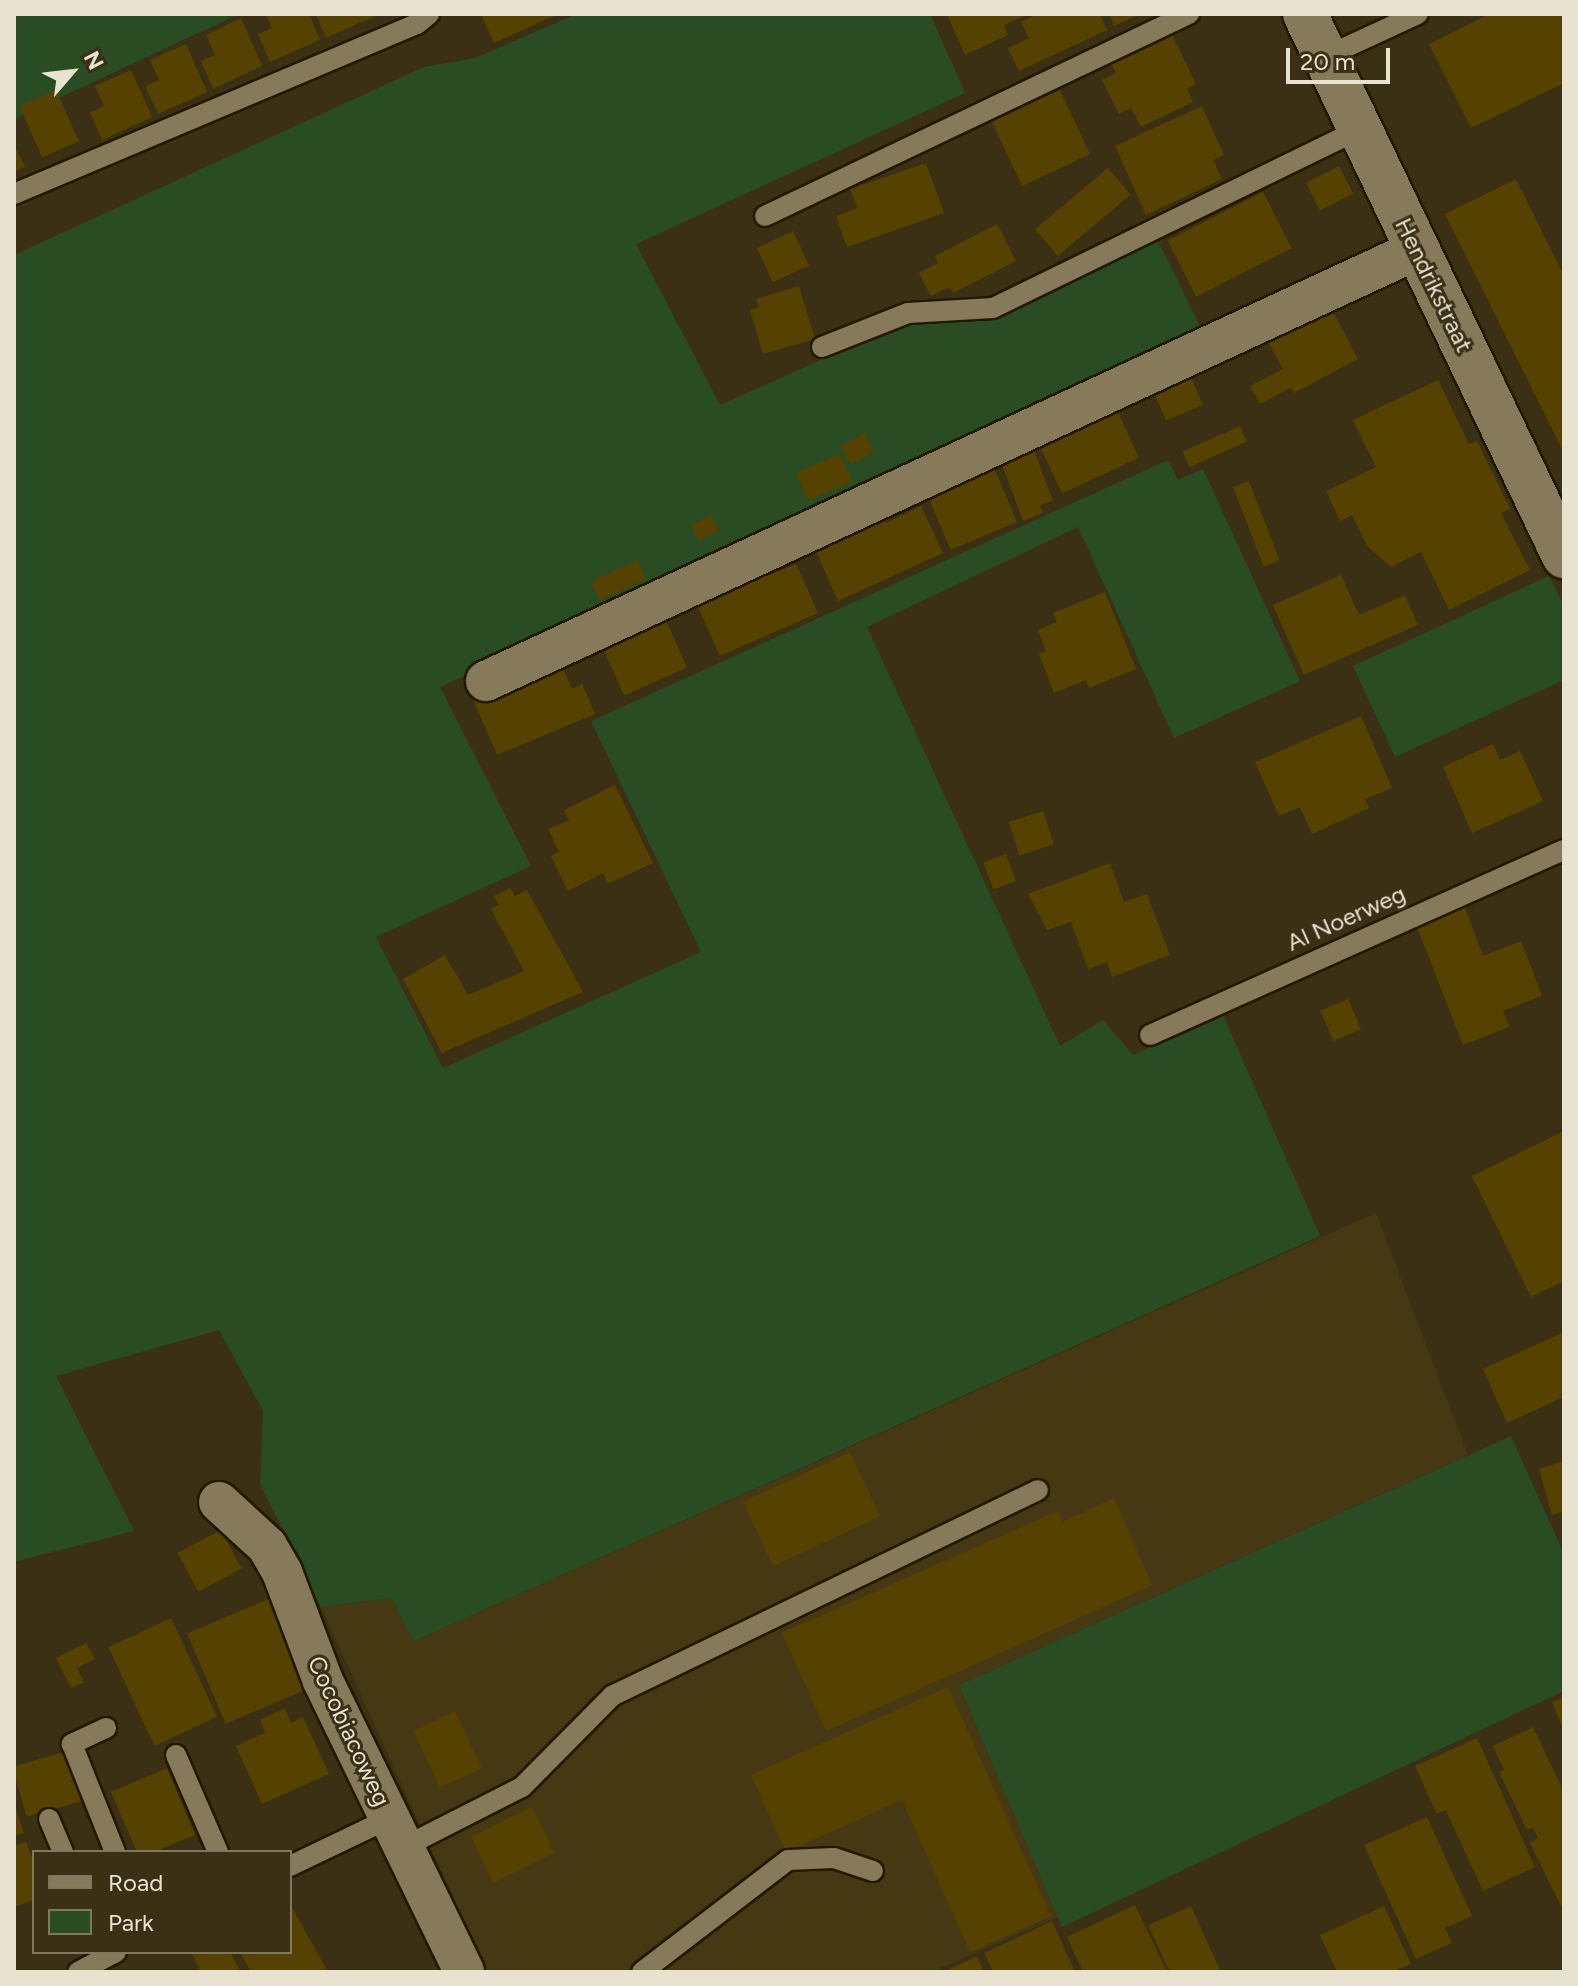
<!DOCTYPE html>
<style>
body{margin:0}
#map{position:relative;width:1578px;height:1986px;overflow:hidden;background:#3b3013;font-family:Figtree,sans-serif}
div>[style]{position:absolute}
.built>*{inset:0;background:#463812}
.green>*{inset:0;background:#2a4c22}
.building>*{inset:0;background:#564200;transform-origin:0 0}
.roads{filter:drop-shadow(2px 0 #221800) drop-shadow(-2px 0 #221800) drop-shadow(0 2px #221800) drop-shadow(0 -2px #221800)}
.service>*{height:20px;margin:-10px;padding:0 10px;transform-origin:10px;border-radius:10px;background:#877a5b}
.minor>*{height:40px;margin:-20px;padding:0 20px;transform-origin:20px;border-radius:20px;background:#877a5b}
.tertiary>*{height:44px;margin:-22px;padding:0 22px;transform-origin:22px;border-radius:22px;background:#877a5b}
span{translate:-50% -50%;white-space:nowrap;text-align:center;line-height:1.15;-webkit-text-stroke:6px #3b3013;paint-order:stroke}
.street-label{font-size:24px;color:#e8e2d1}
.frame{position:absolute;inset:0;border:16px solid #e8e2d1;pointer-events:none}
.legend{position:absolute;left:32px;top:1850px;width:260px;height:104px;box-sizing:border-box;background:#3b3013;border:2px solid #80775f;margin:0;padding:10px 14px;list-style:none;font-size:24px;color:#e8e2d1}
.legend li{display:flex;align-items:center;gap:16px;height:40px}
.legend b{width:40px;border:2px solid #80775f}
.north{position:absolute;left:32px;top:32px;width:80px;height:80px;-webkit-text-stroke:6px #3b3013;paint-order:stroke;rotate:62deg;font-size:22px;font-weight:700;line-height:32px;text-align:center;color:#e8e2d1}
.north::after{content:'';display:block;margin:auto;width:28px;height:36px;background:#e8e2d1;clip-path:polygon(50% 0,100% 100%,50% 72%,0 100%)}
.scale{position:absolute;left:1286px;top:48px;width:104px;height:36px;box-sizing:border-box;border:4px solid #e8e2d1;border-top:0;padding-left:10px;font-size:24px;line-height:28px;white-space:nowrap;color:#e8e2d1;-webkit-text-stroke:6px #3b3013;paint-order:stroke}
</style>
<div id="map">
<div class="built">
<div style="clip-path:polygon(1376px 1213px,1468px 1455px,959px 1685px,1058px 1917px,931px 1972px,487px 1972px,321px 1607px,391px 1598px,414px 1641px)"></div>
</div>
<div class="green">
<div style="clip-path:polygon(14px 14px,239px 14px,14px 119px)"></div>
<div style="clip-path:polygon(577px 14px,930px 14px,965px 93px,636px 244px,720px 405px,912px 319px,993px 316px,1156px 237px,1204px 334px,440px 687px,531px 866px,376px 937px,443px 1068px,701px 952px,591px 721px,1168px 460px,1178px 480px,1203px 469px,1300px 681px,1174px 738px,1078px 527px,867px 627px,1060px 1046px,1103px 1020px,1133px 1055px,1223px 1015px,1320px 1236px,414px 1641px,391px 1598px,321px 1607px,260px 1484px,263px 1411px,219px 1330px,56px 1376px,134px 1531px,14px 1562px,14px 255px,424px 67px,475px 58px)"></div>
<div style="clip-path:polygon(1549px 576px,1564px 606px,1564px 680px,1395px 757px,1353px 666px)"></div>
<div style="clip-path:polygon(1511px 1436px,1564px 1554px,1564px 1691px,1062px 1927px,959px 1685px)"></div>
</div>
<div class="building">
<div style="clip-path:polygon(266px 14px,309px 14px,320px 40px,270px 62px,258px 34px,272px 28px)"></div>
<div style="clip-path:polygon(316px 14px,380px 14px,326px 38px)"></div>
<div style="clip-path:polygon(481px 14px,558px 14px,494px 43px)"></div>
<div style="clip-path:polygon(947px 14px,1029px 14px,1004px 25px,1008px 35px,965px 55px)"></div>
<div style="clip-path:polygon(1037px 14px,1100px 14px,1107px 30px,1019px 71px,1008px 48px,1029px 38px,1021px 22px)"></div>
<div style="clip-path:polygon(1109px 14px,1140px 14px,1114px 26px)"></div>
<div style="clip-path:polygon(1489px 14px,1564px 14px,1564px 83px,1471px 128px,1429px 44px)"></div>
<div style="clip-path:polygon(241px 18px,262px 66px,213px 89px,201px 61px,215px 55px,206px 35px)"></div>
<div style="clip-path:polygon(1170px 30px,1196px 84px,1187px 89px,1193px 102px,1141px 127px,1131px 108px,1119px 114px,1102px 80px,1116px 73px,1109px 60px)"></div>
<div style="clip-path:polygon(186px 44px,207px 92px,158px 114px,145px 86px,159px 80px,150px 60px)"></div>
<div style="clip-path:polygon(131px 70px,152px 117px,102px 140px,90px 112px,104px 106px,95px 86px)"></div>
<div style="left:56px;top:90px;width:56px;height:40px;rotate:66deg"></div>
<div style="left:1060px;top:90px;width:71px;height:75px;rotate:65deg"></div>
<div style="clip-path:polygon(1202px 106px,1224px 155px,1213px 160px,1222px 179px,1146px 215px,1115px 146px)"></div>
<div style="clip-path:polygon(14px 145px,25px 167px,14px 172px)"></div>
<div style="clip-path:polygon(926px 163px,944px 213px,847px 247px,836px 216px,857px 208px,850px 189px)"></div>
<div style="left:1339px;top:166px;width:31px;height:37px;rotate:63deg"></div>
<div style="left:1108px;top:168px;width:35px;height:95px;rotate:50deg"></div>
<div style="clip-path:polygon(1516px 179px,1564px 276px,1564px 453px,1445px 214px)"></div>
<div style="left:1263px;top:192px;width:63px;height:107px;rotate:63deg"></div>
<div style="clip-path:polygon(997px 224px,1016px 261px,953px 293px,949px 287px,931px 296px,919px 273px,938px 263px,935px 256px)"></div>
<div style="left:793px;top:231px;width:38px;height:40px;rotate:65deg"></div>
<div style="clip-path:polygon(799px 286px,815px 339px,763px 354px,750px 310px,759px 307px,756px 299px)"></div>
<div style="clip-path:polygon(1327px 300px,1358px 359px,1294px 393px,1291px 388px,1260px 404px,1250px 386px,1283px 369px,1264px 334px)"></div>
<div style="left:1188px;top:370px;width:38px;height:40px;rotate:67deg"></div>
<div style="clip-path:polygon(1438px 380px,1469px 444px,1477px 441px,1510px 509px,1501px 513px,1530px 570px,1449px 610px,1421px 552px,1391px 567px,1368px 547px,1352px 515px,1340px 521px,1326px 491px,1376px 467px,1353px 420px)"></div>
<div style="left:1115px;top:406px;width:57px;height:85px;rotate:65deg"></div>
<div style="left:1240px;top:426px;width:17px;height:63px;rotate:66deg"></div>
<div style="left:864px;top:433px;width:21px;height:27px;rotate:61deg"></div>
<div style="clip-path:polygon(1031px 442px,1053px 501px,1040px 505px,1043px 513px,1023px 521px,998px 454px)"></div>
<div style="left:840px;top:454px;width:30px;height:48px;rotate:67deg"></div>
<div style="left:992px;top:463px;width:64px;height:72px;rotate:67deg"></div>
<div style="left:1249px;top:481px;width:85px;height:17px;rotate:69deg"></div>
<div style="clip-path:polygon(921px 506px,943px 553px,838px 601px,812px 542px,880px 510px,886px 523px)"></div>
<div style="left:711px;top:515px;width:17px;height:23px;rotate:62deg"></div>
<div style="left:637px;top:560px;width:21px;height:51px;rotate:65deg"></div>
<div style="clip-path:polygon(764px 563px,770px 575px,796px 564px,818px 613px,720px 656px,698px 607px,710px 601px,704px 589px)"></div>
<div style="clip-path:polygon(1341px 575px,1359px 615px,1405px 595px,1418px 625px,1304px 675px,1273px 605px)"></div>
<div style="clip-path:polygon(1105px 592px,1136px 669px,1089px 688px,1086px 680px,1054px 693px,1039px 654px,1046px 651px,1038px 630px,1057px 622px,1053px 613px)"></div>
<div style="left:661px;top:609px;width:64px;height:69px;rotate:66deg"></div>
<div style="clip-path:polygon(561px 663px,572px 689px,582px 684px,595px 714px,497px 755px,473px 699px)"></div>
<div style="clip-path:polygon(1361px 716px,1392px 788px,1365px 799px,1369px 808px,1312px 834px,1300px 807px,1279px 816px,1255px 762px)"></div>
<div style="clip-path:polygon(1493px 744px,1500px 760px,1520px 751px,1543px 801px,1472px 833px,1443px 767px)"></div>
<div style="clip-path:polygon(615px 785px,653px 863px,608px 884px,603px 873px,568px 891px,551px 856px,559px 852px,548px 829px,569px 820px,564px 810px)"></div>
<div style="left:1043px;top:811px;width:35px;height:36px;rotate:72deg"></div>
<div style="left:1006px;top:854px;width:29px;height:24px;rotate:70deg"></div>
<div style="clip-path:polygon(1110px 863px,1124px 902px,1147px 894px,1170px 955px,1112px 977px,1107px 962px,1088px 969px,1071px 922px,1047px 930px,1028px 894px)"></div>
<div style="clip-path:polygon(510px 888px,515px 896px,527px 890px,583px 992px,442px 1053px,403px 979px,445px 955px,468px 995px,524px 971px,491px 909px,499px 905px,494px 896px)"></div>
<div style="clip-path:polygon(1465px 908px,1483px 956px,1521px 941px,1542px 996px,1503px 1011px,1509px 1027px,1463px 1045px,1417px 927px)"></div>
<div style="left:1348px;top:999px;width:33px;height:30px;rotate:67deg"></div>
<div style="clip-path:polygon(1564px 1131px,1564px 1281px,1531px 1297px,1472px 1176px)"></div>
<div style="clip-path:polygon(1564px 1332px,1564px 1397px,1507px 1423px,1483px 1369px)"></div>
<div style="left:850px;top:1452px;width:71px;height:118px;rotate:65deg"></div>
<div style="clip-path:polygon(1564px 1461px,1564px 1511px,1552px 1515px,1539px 1469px)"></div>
<div style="clip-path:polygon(1114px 1498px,1152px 1585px,826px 1731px,782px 1633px,1058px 1511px,1062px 1522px)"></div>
<div style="left:221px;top:1530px;width:44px;height:49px;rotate:62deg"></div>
<div style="left:271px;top:1598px;width:98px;height:91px;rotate:67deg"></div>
<div style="left:171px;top:1618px;width:109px;height:69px;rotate:65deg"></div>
<div style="clip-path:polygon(86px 1643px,95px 1659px,77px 1668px,84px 1682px,71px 1688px,56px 1658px)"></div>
<div style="clip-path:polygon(948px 1687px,1051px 1916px,970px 1952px,902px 1800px,786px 1852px,751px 1775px)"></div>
<div style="clip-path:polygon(1564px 1697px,1564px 1731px,1552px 1702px)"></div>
<div style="clip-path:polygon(285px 1708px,291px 1723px,303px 1717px,329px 1774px,262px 1804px,236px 1746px,265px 1733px,260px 1720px)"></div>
<div style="left:455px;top:1711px;width:63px;height:46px;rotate:65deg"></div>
<div style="clip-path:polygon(1533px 1727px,1564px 1792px,1564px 1912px,1530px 1843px,1538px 1838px,1533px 1827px,1527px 1830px,1499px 1772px,1504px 1770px,1493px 1746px)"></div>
<div style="clip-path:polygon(1477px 1738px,1535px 1867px,1483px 1891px,1446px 1810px,1437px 1814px,1415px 1766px)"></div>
<div style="left:71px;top:1750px;width:52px;height:61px;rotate:74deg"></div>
<div style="clip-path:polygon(167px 1768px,195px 1835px,153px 1852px,137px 1852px,111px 1792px)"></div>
<div style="clip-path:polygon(14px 1803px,24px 1833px,14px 1836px)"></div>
<div style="left:532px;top:1807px;width:51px;height:68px;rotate:64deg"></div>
<div style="clip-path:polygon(1427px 1817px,1472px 1916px,1445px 1928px,1452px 1943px,1416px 1959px,1364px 1845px)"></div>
<div style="clip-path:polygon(26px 1842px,34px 1863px,34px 1900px,14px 1907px,14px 1846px)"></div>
<div style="clip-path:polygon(290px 1904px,328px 1972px,251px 1972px,240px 1952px,290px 1952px)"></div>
<div style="clip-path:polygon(1135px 1905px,1167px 1972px,1083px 1972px,1067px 1937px)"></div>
<div style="clip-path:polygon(1191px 1906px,1221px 1972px,1170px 1972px,1148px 1925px)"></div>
<div style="clip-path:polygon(1384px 1906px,1411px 1964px,1392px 1972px,1337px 1972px,1320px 1935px)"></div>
<div style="clip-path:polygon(1052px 1921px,1075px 1972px,993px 1972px,984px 1953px)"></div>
<div style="clip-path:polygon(196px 1952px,230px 1952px,241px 1972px,201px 1972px,192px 1954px)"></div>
<div style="clip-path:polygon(977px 1956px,984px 1972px,944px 1972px)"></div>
</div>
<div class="roads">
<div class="service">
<div style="left:1325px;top:57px;width:102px;rotate:-24.8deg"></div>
<div style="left:14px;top:194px;width:437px;rotate:-22.9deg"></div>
<div style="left:417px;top:24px;width:16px;rotate:-40deg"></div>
<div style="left:765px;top:216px;width:470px;rotate:-25.5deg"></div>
<div style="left:822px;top:347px;width:92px;rotate:-21.6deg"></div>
<div style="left:908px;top:313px;width:85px;rotate:-3.4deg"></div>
<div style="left:993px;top:308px;width:408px;rotate:-26deg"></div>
<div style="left:1150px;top:1035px;width:453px;rotate:-24.1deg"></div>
<div style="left:106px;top:1728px;width:38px;rotate:155deg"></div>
<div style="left:72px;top:1744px;width:116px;rotate:68.3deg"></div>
<div style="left:176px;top:1755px;width:106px;rotate:66.6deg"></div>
<div style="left:49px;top:1819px;width:36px;rotate:67deg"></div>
<div style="left:404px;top:1847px;width:132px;rotate:-27deg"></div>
<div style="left:522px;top:1787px;width:128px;rotate:-45.3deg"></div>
<div style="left:612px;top:1696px;width:473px;rotate:-25.8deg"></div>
<div style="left:290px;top:1866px;width:111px;rotate:-25.6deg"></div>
<div style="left:78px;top:1972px;width:43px;rotate:-27.8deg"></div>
<div style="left:642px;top:1972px;width:184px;rotate:-37.5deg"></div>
<div style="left:788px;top:1860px;width:46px;rotate:-2.5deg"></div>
<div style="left:834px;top:1858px;width:41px;rotate:18.4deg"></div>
</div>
<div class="minor">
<div style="left:486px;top:681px;width:1025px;rotate:-24.86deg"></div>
<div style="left:219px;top:1502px;width:65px;rotate:42.5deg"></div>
<div style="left:267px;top:1546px;width:30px;rotate:60deg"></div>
<div style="left:282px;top:1572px;width:116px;rotate:69.4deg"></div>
<div style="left:323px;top:1681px;width:323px;rotate:64.1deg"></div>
</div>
<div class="tertiary">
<div style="left:1305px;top:14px;width:601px;rotate:64.46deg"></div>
</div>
</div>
<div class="street-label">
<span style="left:1434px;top:285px;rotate:64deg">Hendrikstraat</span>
<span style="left:1346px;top:918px;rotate:-24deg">Al Noerweg</span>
<span style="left:349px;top:1731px;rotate:65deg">Cocobiacoweg</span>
</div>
<div class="frame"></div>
<ul class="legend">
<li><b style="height:10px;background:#877a5b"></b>Road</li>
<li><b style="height:22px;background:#2a4c22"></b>Park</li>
</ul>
<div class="north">N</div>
<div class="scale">20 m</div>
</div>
